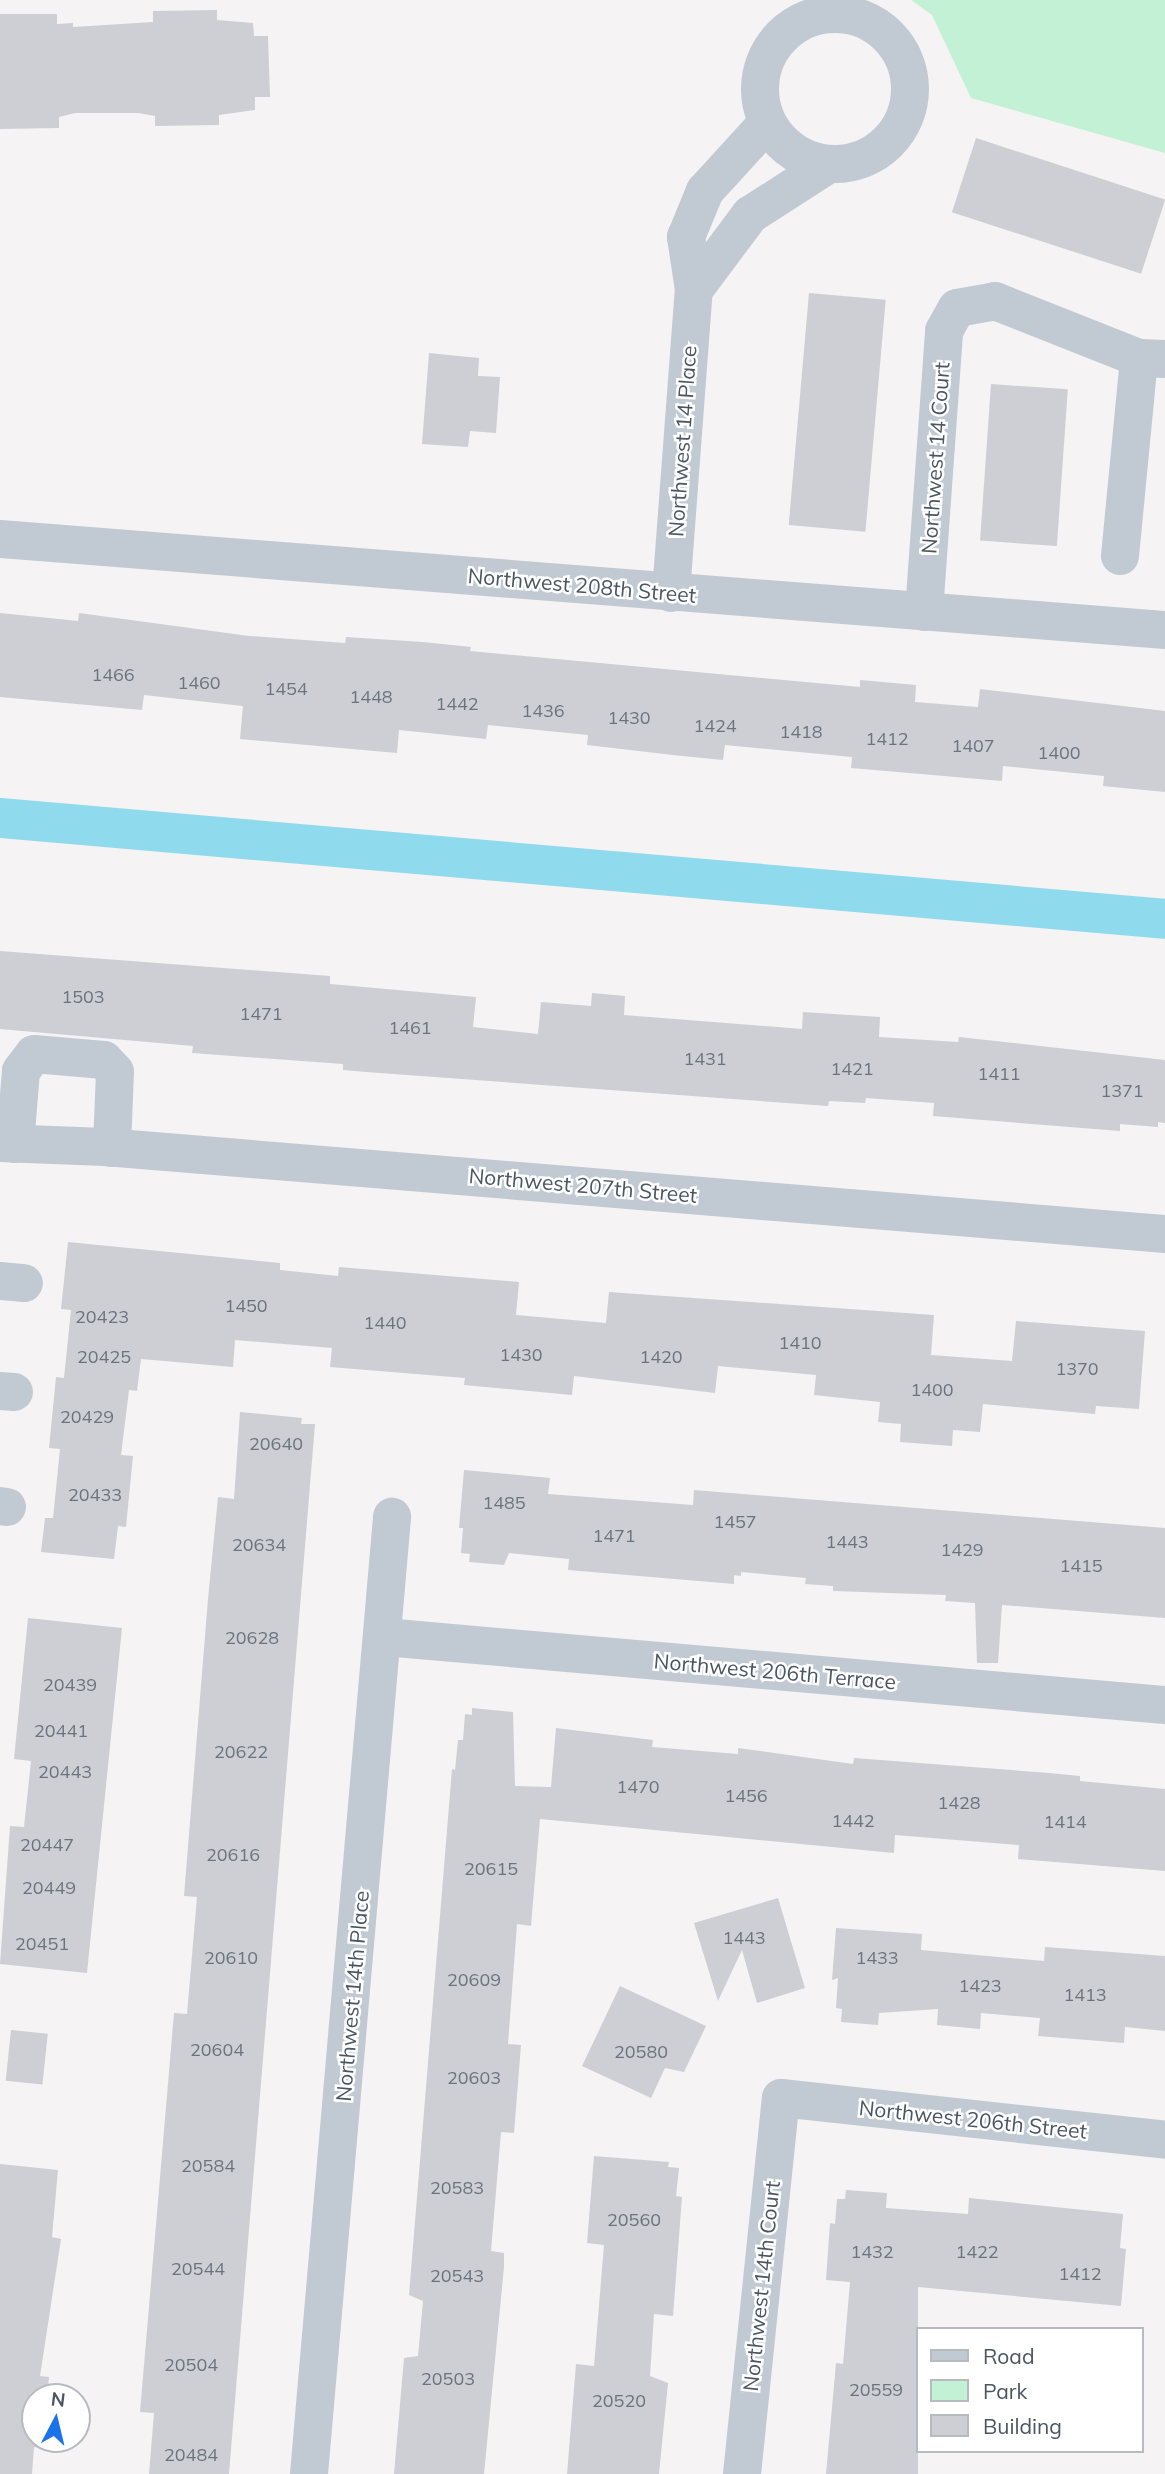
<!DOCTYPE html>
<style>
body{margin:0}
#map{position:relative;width:1165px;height:2474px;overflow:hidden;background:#f5f3f3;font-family:Mulish,sans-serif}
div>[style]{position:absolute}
.green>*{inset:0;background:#c3f1d5}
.canal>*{height:40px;margin:-20px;padding:0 20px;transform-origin:20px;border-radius:20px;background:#90daee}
.building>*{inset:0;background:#cdcfd5;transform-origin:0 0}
.minor>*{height:38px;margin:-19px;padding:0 19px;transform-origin:19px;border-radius:19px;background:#c1cad2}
.minor>.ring{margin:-19px;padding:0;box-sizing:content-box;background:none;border:38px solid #c1cad2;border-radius:50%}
span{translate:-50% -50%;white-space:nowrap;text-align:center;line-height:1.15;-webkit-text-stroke:5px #fff;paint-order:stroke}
.number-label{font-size:18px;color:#6b747e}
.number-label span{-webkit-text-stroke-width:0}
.street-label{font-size:21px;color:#4a5661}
.legend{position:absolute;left:916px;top:2327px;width:228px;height:126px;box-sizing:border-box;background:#fff;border:2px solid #b7bbc0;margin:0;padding:9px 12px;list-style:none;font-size:21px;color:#4a5661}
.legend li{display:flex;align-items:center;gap:14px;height:35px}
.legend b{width:35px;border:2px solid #b7bbc0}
.north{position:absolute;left:21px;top:2383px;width:70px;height:70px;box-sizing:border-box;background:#fff;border:2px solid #b7bbc0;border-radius:50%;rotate:7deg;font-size:19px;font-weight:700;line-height:28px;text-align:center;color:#4a5661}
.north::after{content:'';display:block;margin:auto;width:24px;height:32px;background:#1a73e8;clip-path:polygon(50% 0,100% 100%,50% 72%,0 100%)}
</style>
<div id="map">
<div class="green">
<div style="clip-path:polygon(911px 0,1165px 0,1165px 153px,971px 98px,932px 15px)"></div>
</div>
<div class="canal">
<div style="left:0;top:818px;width:1169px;rotate:4.95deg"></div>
</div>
<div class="building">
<div style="clip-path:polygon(217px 10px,217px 20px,253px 23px,254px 36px,268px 36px,270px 97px,255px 97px,255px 110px,219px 115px,219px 125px,155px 126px,155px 116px,138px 113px,75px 113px,59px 117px,59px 128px,0 129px,0 14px,57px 14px,57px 24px,73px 23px,73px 27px,153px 22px,153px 11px)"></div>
<div style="left:976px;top:138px;width:199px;height:78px;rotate:18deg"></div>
<div style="left:809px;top:293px;width:77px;height:233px;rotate:5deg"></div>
<div style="clip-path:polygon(429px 353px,479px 358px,478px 376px,500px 377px,496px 433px,470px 431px,468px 447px,422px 444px)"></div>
<div style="left:991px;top:384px;width:77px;height:157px;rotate:4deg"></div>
<div style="clip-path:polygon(0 613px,78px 621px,79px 613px,249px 636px,345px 643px,346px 637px,423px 642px,471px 647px,470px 651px,860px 687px,860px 680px,916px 685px,915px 702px,978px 707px,980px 689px,1165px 711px,1165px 792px,1103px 786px,1104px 776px,1003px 766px,1002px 781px,851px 768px,852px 757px,725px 745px,723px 760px,673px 755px,587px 745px,588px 735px,488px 725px,486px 739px,399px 730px,397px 753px,240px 739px,243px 706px,144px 695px,142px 710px,0 697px)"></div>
<div style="clip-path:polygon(0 951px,330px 976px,330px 984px,476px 997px,473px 1027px,538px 1034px,541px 1002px,591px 1006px,592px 993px,625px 996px,624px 1015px,802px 1029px,803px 1012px,880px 1017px,879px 1037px,958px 1042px,959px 1037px,1165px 1060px,1165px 1123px,1158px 1122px,1158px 1127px,1120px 1124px,1120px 1131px,933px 1116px,934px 1103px,866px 1098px,865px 1103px,829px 1101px,828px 1106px,366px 1072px,343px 1070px,343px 1064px,192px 1053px,193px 1046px,0 1029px)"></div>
<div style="clip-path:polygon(68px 1242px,280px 1263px,280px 1270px,338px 1276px,339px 1267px,519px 1282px,516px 1315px,606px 1323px,609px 1292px,934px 1315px,931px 1355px,1012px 1361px,1016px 1321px,1145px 1331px,1139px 1409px,1096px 1406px,1095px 1414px,983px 1404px,980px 1432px,953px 1430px,952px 1446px,900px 1442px,901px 1424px,878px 1422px,880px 1402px,814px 1395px,816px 1375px,718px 1366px,715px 1393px,574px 1376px,572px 1395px,464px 1385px,465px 1378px,330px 1367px,332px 1348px,235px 1340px,233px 1367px,141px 1359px,137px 1391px,129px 1390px,121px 1455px,133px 1456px,126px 1527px,118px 1526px,114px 1559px,41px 1552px,45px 1518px,53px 1518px,60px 1449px,49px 1448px,56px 1377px,64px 1378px,71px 1310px,61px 1309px)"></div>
<div style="clip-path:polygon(240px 1412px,302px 1418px,301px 1424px,315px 1424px,229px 2474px,149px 2474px,154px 2413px,140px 2412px,174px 2013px,187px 2014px,197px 1897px,184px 1896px,208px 1599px,218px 1497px,234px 1499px)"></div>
<div style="clip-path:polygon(464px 1470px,550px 1478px,548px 1494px,693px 1505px,694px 1490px,1165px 1528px,1165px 1618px,1002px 1605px,998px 1663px,977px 1663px,975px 1603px,945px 1601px,946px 1595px,833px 1591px,833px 1586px,805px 1584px,806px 1578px,741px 1572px,741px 1576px,734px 1575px,734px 1584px,568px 1570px,569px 1559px,509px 1553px,504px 1565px,469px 1562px,470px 1554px,461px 1553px,463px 1528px,459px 1528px)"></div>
<div style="clip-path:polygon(28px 1618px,122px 1628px,87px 1973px,0 1964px,10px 1826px,24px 1827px,31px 1761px,14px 1759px)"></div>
<div style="clip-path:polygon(472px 1708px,513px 1712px,515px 1786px,551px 1787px,556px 1728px,653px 1740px,652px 1747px,738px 1754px,738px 1748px,853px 1764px,854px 1758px,1049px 1773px,1080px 1776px,1080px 1781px,1165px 1789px,1165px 1871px,1018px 1859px,1019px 1845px,895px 1835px,894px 1853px,540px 1819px,531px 1926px,517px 1924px,508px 2044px,521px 2045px,514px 2133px,501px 2132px,491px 2251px,504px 2253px,504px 2267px,484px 2474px,394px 2474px,404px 2358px,418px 2356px,423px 2301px,409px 2295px,452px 1769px,455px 1770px,458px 1740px,463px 1740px,465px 1714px,472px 1715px)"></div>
<div style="clip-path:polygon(778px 1898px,805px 1988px,757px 2003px,742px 1950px,718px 2001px,694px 1923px)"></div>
<div style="clip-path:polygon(836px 1928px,922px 1934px,921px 1950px,1044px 1961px,1045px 1947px,1165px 1956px,1165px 2031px,1125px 2027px,1124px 2043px,1038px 2036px,1040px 2018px,981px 2013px,980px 2029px,937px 2025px,938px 2009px,879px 2013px,878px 2025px,841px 2022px,842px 2009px,836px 2008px,838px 1978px,832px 1980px)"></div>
<div style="clip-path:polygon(620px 1986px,706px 2026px,684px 2072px,665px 2068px,651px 2098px,582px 2066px)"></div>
<div style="left:11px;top:2030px;width:37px;height:51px;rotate:6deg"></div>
<div style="clip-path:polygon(594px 2156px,669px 2162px,668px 2167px,679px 2168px,676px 2196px,682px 2197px,673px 2316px,654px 2314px,650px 2376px,668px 2383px,659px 2474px,567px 2474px,576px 2364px,594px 2366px,604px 2245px,587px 2243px)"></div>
<div style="clip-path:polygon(0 2164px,58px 2170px,52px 2237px,61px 2239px,40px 2376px,49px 2377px,47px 2397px,35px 2397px,35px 2439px,43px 2439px,42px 2448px,34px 2447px,32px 2474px,0 2474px)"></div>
<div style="clip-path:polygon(846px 2190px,887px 2193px,886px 2208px,968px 2214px,969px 2198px,1123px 2214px,1120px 2248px,1126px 2249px,1121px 2306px,918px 2287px,918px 2474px,826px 2474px,836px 2363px,843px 2364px,850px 2282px,826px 2280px,830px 2223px,835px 2224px,837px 2199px,845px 2199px)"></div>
</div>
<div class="minor">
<div class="ring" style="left:760px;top:14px;width:112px;height:112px"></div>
<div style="left:694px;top:290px;width:94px;rotate:-53.3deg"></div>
<div style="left:750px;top:215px;width:94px;rotate:-32.8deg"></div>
<div style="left:0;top:539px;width:1169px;rotate:4.47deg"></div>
<div style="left:1120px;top:556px;width:199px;rotate:-84.5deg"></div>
<div style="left:671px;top:593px;width:304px;rotate:-85.7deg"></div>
<div style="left:694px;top:290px;width:54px;rotate:-98.6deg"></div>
<div style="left:686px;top:237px;width:50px;rotate:-67.6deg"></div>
<div style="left:705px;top:191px;width:92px;rotate:-47.6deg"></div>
<div style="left:924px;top:612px;width:282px;rotate:-85.9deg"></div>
<div style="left:944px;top:331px;width:26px;rotate:-61deg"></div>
<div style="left:957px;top:308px;width:39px;rotate:-10deg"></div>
<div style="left:995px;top:301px;width:155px;rotate:21.6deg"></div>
<div style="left:1139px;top:358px;width:26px;rotate:2deg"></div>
<div style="left:0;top:1143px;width:105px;rotate:2.2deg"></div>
<div style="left:105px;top:1147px;width:1064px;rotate:4.69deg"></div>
<div style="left:15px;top:1144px;width:73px;rotate:-85.3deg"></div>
<div style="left:21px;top:1071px;width:21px;rotate:-53deg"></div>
<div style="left:34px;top:1054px;width:70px;rotate:4.9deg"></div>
<div style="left:104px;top:1060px;width:16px;rotate:47deg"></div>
<div style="left:115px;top:1072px;width:76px;rotate:92.3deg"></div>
<div style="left:0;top:1281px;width:24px;rotate:5deg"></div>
<div style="left:0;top:1391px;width:14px;rotate:4deg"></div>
<div style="left:0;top:1506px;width:7px;rotate:8deg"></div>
<div style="left:384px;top:1637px;width:784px;rotate:4.98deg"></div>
<div style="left:309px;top:2474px;width:961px;rotate:-85.04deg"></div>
<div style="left:742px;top:2474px;width:378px;rotate:-84.1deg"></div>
<div style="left:781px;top:2098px;width:386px;rotate:6.2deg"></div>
</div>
<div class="number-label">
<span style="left:113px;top:675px">1466</span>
<span style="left:199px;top:683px">1460</span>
<span style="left:286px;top:689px">1454</span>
<span style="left:371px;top:697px">1448</span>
<span style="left:457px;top:704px">1442</span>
<span style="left:543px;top:711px">1436</span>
<span style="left:629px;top:718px">1430</span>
<span style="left:715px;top:726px">1424</span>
<span style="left:801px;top:732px">1418</span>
<span style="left:887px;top:739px">1412</span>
<span style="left:973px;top:746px">1407</span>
<span style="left:1059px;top:753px">1400</span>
<span style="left:83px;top:997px">1503</span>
<span style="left:261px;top:1014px">1471</span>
<span style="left:410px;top:1028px">1461</span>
<span style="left:705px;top:1059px">1431</span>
<span style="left:852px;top:1069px">1421</span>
<span style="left:999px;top:1074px">1411</span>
<span style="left:1122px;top:1091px">1371</span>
<span style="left:246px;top:1306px">1450</span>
<span style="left:102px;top:1317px">20423</span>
<span style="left:385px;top:1323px">1440</span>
<span style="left:800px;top:1343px">1410</span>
<span style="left:521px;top:1355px">1430</span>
<span style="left:104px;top:1357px">20425</span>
<span style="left:661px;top:1357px">1420</span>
<span style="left:1077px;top:1369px">1370</span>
<span style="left:932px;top:1390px">1400</span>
<span style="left:87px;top:1417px">20429</span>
<span style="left:276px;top:1444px">20640</span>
<span style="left:95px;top:1495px">20433</span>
<span style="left:504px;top:1503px">1485</span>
<span style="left:735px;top:1522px">1457</span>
<span style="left:614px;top:1536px">1471</span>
<span style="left:847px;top:1542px">1443</span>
<span style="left:259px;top:1545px">20634</span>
<span style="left:962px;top:1550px">1429</span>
<span style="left:1081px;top:1566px">1415</span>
<span style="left:252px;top:1638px">20628</span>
<span style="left:70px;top:1685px">20439</span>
<span style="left:61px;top:1731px">20441</span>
<span style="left:241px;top:1752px">20622</span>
<span style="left:65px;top:1772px">20443</span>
<span style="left:638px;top:1787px">1470</span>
<span style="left:746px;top:1796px">1456</span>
<span style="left:959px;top:1803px">1428</span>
<span style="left:853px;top:1821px">1442</span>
<span style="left:1065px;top:1822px">1414</span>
<span style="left:47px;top:1845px">20447</span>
<span style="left:233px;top:1855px">20616</span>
<span style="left:491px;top:1869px">20615</span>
<span style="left:49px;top:1888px">20449</span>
<span style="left:744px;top:1938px">1443</span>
<span style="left:42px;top:1944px">20451</span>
<span style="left:231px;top:1958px">20610</span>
<span style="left:877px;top:1958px">1433</span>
<span style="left:474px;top:1980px">20609</span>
<span style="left:980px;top:1986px">1423</span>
<span style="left:1085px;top:1995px">1413</span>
<span style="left:217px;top:2050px">20604</span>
<span style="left:641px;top:2052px">20580</span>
<span style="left:474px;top:2078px">20603</span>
<span style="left:208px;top:2166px">20584</span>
<span style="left:457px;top:2188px">20583</span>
<span style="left:634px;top:2220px">20560</span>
<span style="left:872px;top:2252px">1432</span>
<span style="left:977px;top:2252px">1422</span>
<span style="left:198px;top:2269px">20544</span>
<span style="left:1080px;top:2274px">1412</span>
<span style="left:457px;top:2276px">20543</span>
<span style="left:191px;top:2365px">20504</span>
<span style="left:448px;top:2379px">20503</span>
<span style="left:876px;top:2390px">20559</span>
<span style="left:619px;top:2401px">20520</span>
<span style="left:191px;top:2455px">20484</span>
</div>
<div class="street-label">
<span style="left:682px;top:441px;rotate:-86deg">Northwest 14 Place</span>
<span style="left:935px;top:458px;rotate:-86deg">Northwest 14 Court</span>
<span style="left:582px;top:585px;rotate:5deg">Northwest 208th Street</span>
<span style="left:583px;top:1185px;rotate:5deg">Northwest 207th Street</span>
<span style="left:775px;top:1671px;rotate:5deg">Northwest 206th Terrace</span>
<span style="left:352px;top:1996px;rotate:-85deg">Northwest 14th Place</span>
<span style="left:973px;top:2119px;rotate:6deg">Northwest 206th Street</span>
<span style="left:761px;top:2286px;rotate:-84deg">Northwest 14th Court</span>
</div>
<ul class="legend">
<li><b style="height:9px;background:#c1cad2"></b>Road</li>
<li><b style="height:19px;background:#c3f1d5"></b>Park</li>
<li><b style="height:19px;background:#cdcfd5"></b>Building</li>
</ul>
<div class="north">N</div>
</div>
